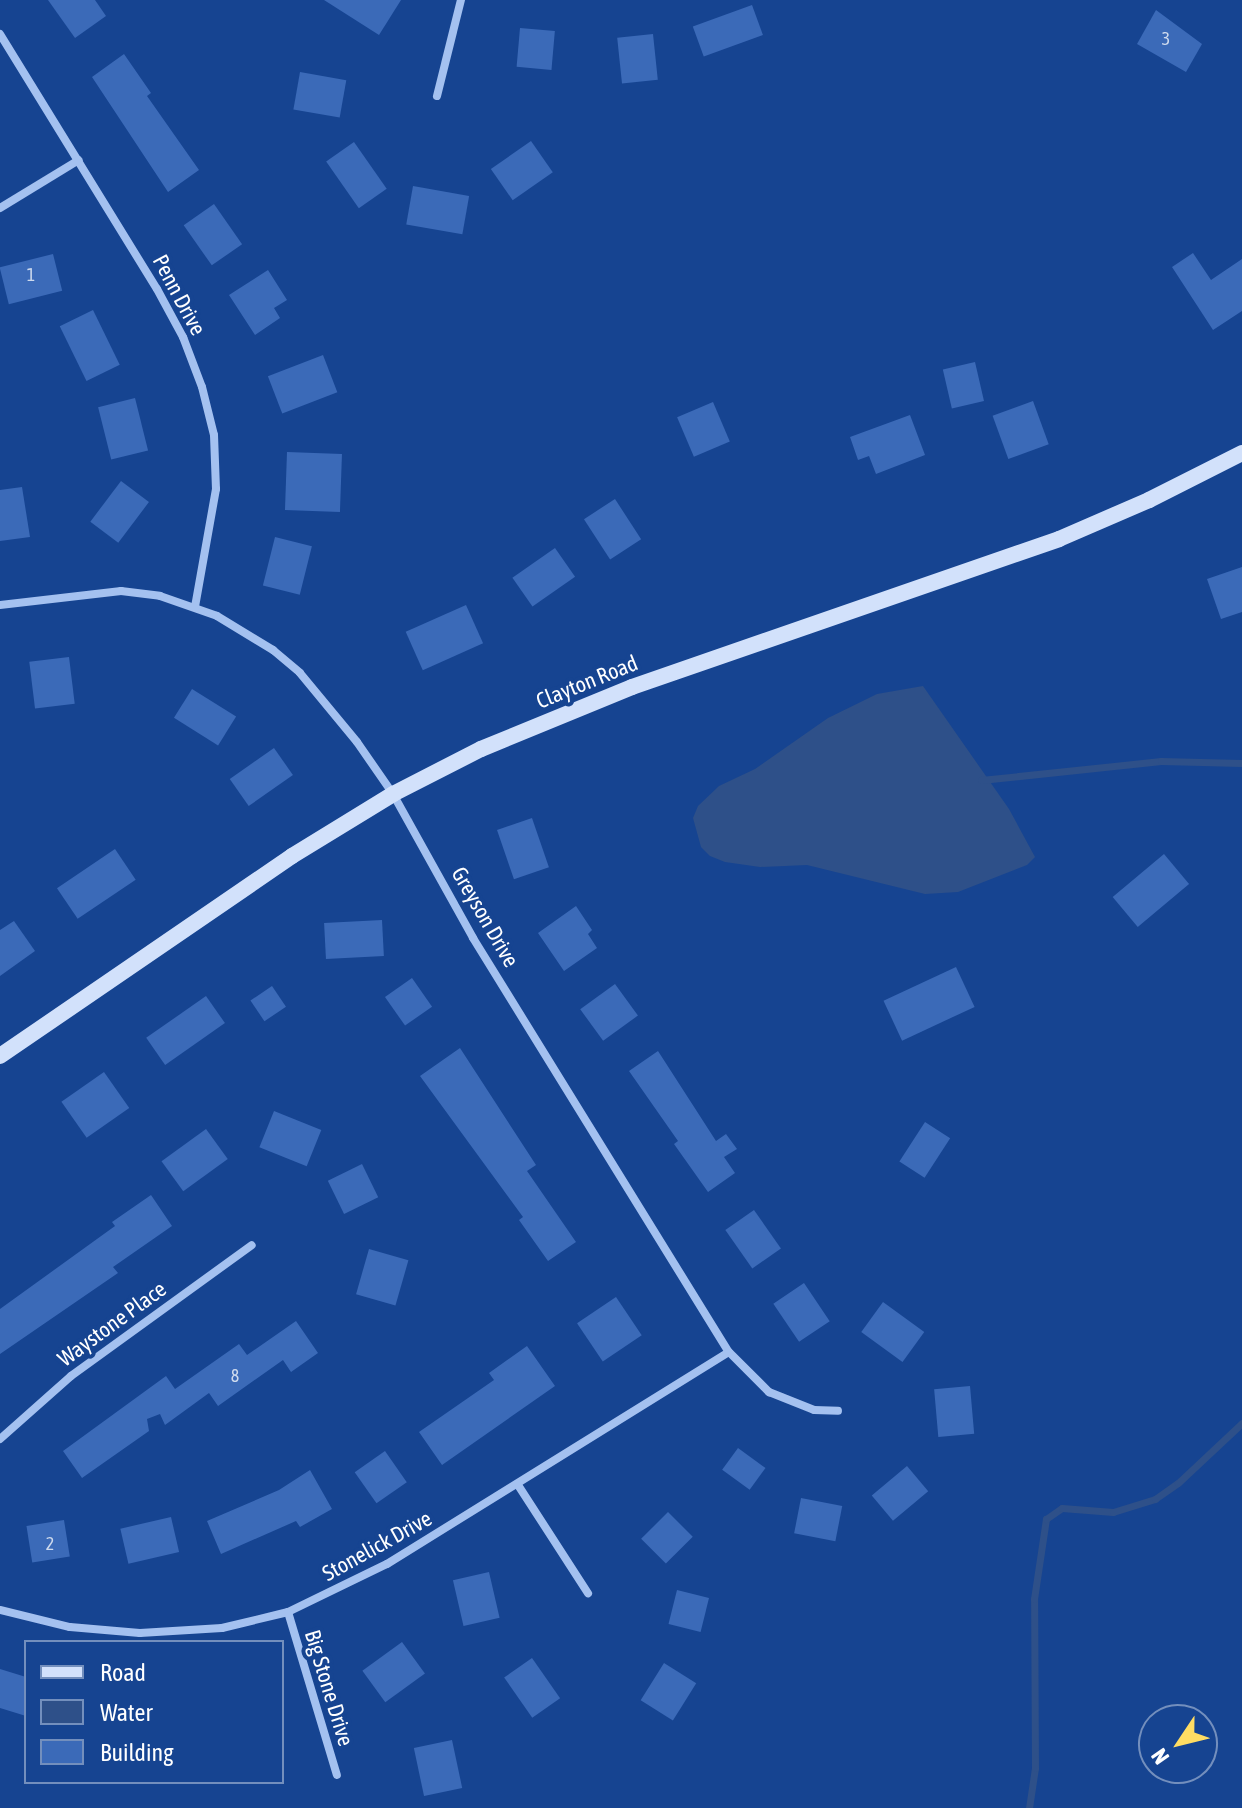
<!DOCTYPE html>
<style>
body{margin:0}
#map{position:relative;width:1242px;height:1808px;overflow:hidden;background:#164491;font-family:"Asap Condensed",sans-serif}
div>[style]{position:absolute}
.water>*{inset:0;background:#2e5089}
.stream>*{height:7px;margin:-3.5px;padding:0 3.5px;transform-origin:3.5px;border-radius:3.5px;background:#2e5089}
.building>*{inset:0;background:#3b6ab8;transform-origin:0 0}
.street>*{height:8px;margin:-4px;padding:0 4px;transform-origin:4px;border-radius:4px;background:#a4c1f0}
.secondary>*{height:16px;margin:-8px;padding:0 8px;transform-origin:8px;border-radius:8px;background:#d2e1fb}
span{translate:-50% -50%;white-space:nowrap;text-align:center;line-height:1.15;-webkit-text-stroke:8px #164491;paint-order:stroke}
.number-label{font-size:18px;color:#cedaed}
.number-label span{-webkit-text-stroke-width:0}
.street-label{font-size:22px;color:#fff}
.legend{position:absolute;left:24px;top:1640px;width:260px;height:144px;box-sizing:border-box;background:#164491;border:2px solid #738fbd;margin:0;padding:10px 14px;list-style:none;font-size:24px;color:#fff}
.legend li{display:flex;align-items:center;gap:16px;height:40px}
.legend b{width:40px;border:2px solid #738fbd}
.north{position:absolute;left:1138px;top:1704px;width:80px;height:80px;box-sizing:border-box;background:#164491;border:2px solid #738fbd;border-radius:50%;rotate:235deg;font-size:22px;font-weight:700;line-height:32px;text-align:center;color:#fff}
.north::after{content:'';display:block;margin:auto;width:28px;height:36px;background:#ffdd63;clip-path:polygon(50% 0,100% 100%,50% 72%,0 100%)}
</style>
<div id="map">
<div class="water">
<div style="clip-path:polygon(923px 686px,1009px 809px,1035px 857px,1027px 865px,958px 892px,925px 894px,807px 865px,760px 867px,725px 862px,710px 856px,701px 847px,693px 818px,698px 806px,719px 786px,755px 769px,828px 718px,877px 694px)"></div>
</div>
<div class="stream">
<div style="left:981px;top:780px;width:181px;rotate:-6deg"></div>
<div style="left:1161px;top:761px;width:81px;rotate:1.4deg"></div>
<div style="left:1029px;top:1808px;width:40px;rotate:-81.5deg"></div>
<div style="left:1035px;top:1768px;width:169px;rotate:-90.3deg"></div>
<div style="left:1034px;top:1599px;width:81px;rotate:-81.5deg"></div>
<div style="left:1046px;top:1519px;width:19px;rotate:-35deg"></div>
<div style="left:1062px;top:1508px;width:51px;rotate:4.5deg"></div>
<div style="left:1113px;top:1512px;width:44px;rotate:-17.2deg"></div>
<div style="left:1155px;top:1499px;width:28px;rotate:-35deg"></div>
<div style="left:1178px;top:1483px;width:88px;rotate:-43.2deg"></div>
</div>
<div class="building">
<div style="clip-path:polygon(48px 0,95px 0,106px 16px,75px 38px)"></div>
<div style="clip-path:polygon(324px 0,401px 0,379px 35px)"></div>
<div style="left:752px;top:5px;width:32px;height:63px;rotate:70deg"></div>
<div style="clip-path:polygon(1156px 10px,1202px 44px,1186px 72px,1137px 44px)"></div>
<div style="left:520px;top:28px;width:35px;height:39px;rotate:5deg"></div>
<div style="left:653px;top:34px;width:46px;height:36px;rotate:84deg"></div>
<div style="clip-path:polygon(124px 54px,151px 93px,147px 96px,199px 170px,168px 192px,92px 77px)"></div>
<div style="left:300px;top:72px;width:47px;height:38px;rotate:10deg"></div>
<div style="left:531px;top:141px;width:38px;height:49px;rotate:55deg"></div>
<div style="left:354px;top:142px;width:57px;height:34px;rotate:55deg"></div>
<div style="left:413px;top:186px;width:57px;height:39px;rotate:10deg"></div>
<div style="left:214px;top:204px;width:49px;height:37px;rotate:55deg"></div>
<div style="clip-path:polygon(1193px 253px,1211px 280px,1242px 259px,1242px 311px,1213px 330px,1172px 267px)"></div>
<div style="left:53px;top:254px;width:38px;height:55px;rotate:76deg"></div>
<div style="clip-path:polygon(268px 270px,287px 300px,274px 308px,280px 318px,255px 335px,229px 295px)"></div>
<div style="left:93px;top:310px;width:61px;height:37px;rotate:64deg"></div>
<div style="left:323px;top:355px;width:40px;height:59px;rotate:69deg"></div>
<div style="left:975px;top:362px;width:40px;height:33px;rotate:77deg"></div>
<div style="left:135px;top:398px;width:54px;height:38px;rotate:76deg"></div>
<div style="left:1033px;top:401px;width:46px;height:43px;rotate:70deg"></div>
<div style="left:713px;top:402px;width:43px;height:39px;rotate:67deg"></div>
<div style="clip-path:polygon(910px 415px,925px 455px,876px 474px,869px 456px,858px 460px,850px 437px)"></div>
<div style="left:287px;top:452px;width:55px;height:58px;rotate:2deg"></div>
<div style="left:121px;top:481px;width:35px;height:51px;rotate:37deg"></div>
<div style="clip-path:polygon(22px 487px,30px 537px,0 541px,0 490px)"></div>
<div style="left:615px;top:499px;width:48px;height:37px;rotate:57deg"></div>
<div style="left:275px;top:537px;width:38px;height:50px;rotate:14deg"></div>
<div style="left:555px;top:548px;width:35px;height:52px;rotate:55deg"></div>
<div style="clip-path:polygon(1242px 567px,1242px 612px,1221px 619px,1207px 579px)"></div>
<div style="left:466px;top:605px;width:42px;height:66px;rotate:66deg"></div>
<div style="left:69px;top:657px;width:47px;height:40px;rotate:83deg"></div>
<div style="left:192px;top:689px;width:52px;height:34px;rotate:32deg"></div>
<div style="left:274px;top:748px;width:33px;height:54px;rotate:55deg"></div>
<div style="left:532px;top:818px;width:52px;height:37px;rotate:71deg"></div>
<div style="left:115px;top:849px;width:37px;height:70px;rotate:56deg"></div>
<div style="left:1164px;top:854px;width:39px;height:67px;rotate:50deg"></div>
<div style="clip-path:polygon(576px 906px,592px 930px,588px 934px,597px 948px,564px 971px,538px 933px)"></div>
<div style="left:382px;top:920px;width:36px;height:58px;rotate:87deg"></div>
<div style="clip-path:polygon(14px 921px,35px 951px,0 976px,0 930px)"></div>
<div style="left:956px;top:967px;width:44px;height:80px;rotate:65deg"></div>
<div style="left:412px;top:978px;width:35px;height:33px;rotate:55deg"></div>
<div style="left:615px;top:984px;width:39px;height:43px;rotate:54deg"></div>
<div style="left:272px;top:986px;width:25px;height:26px;rotate:56deg"></div>
<div style="left:206px;top:996px;width:33px;height:73px;rotate:55deg"></div>
<div style="clip-path:polygon(460px 1048px,536px 1165px,527px 1171px,576px 1242px,548px 1261px,519px 1220px,523px 1217px,420px 1076px)"></div>
<div style="clip-path:polygon(658px 1051px,716px 1141px,726px 1134px,737px 1149px,724px 1157px,735px 1173px,708px 1192px,674px 1144px,678px 1141px,629px 1071px)"></div>
<div style="left:104px;top:1072px;width:44px;height:52px;rotate:55deg"></div>
<div style="left:274px;top:1111px;width:51px;height:39px;rotate:22deg"></div>
<div style="left:925px;top:1122px;width:30px;height:47px;rotate:33deg"></div>
<div style="left:206px;top:1129px;width:37px;height:55px;rotate:54deg"></div>
<div style="left:362px;top:1164px;width:37px;height:38px;rotate:64deg"></div>
<div style="clip-path:polygon(151px 1195px,172px 1226px,113px 1267px,118px 1273px,0 1354px,0 1309px,115px 1226px,112px 1222px)"></div>
<div style="left:754px;top:1210px;width:47px;height:35px;rotate:55deg"></div>
<div style="left:369px;top:1249px;width:41px;height:47px;rotate:16deg"></div>
<div style="left:804px;top:1283px;width:46px;height:37px;rotate:56deg"></div>
<div style="left:616px;top:1297px;width:46px;height:47px;rotate:56deg"></div>
<div style="left:883px;top:1302px;width:51px;height:37px;rotate:36deg"></div>
<div style="clip-path:polygon(296px 1321px,318px 1353px,291px 1372px,283px 1360px,218px 1406px,209px 1393px,165px 1425px,160px 1414px,147px 1419px,149px 1431px,82px 1478px,63px 1451px,166px 1376px,175px 1389px,239px 1344px,247px 1355px)"></div>
<div style="clip-path:polygon(527px 1346px,555px 1386px,442px 1465px,419px 1432px,494px 1380px,489px 1373px)"></div>
<div style="left:970px;top:1386px;width:48px;height:36px;rotate:85deg"></div>
<div style="left:738px;top:1448px;width:34px;height:27px;rotate:36deg"></div>
<div style="left:385px;top:1451px;width:38px;height:37px;rotate:55deg"></div>
<div style="left:907px;top:1466px;width:33px;height:46px;rotate:50deg"></div>
<div style="clip-path:polygon(310px 1470px,332px 1509px,300px 1527px,296px 1521px,221px 1554px,207px 1521px,279px 1490px)"></div>
<div style="left:801px;top:1498px;width:42px;height:36px;rotate:11deg"></div>
<div style="left:668px;top:1512px;width:35px;height:38px;rotate:45deg"></div>
<div style="left:171px;top:1517px;width:36px;height:52px;rotate:77deg"></div>
<div style="left:64px;top:1520px;width:37px;height:38px;rotate:81deg"></div>
<div style="left:489px;top:1572px;width:47px;height:37px;rotate:77deg"></div>
<div style="left:677px;top:1590px;width:33px;height:35px;rotate:14deg"></div>
<div style="left:402px;top:1642px;width:39px;height:49px;rotate:54deg"></div>
<div style="left:532px;top:1658px;width:49px;height:34px;rotate:55deg"></div>
<div style="left:664px;top:1663px;width:38px;height:44px;rotate:32deg"></div>
<div style="clip-path:polygon(0 1669px,26px 1677px,26px 1716px,0 1708px)"></div>
<div style="left:452px;top:1740px;width:49px;height:39px;rotate:78deg"></div>
</div>
<div class="street">
<div style="left:0;top:34px;width:299px;rotate:58.4deg"></div>
<div style="left:157px;top:289px;width:55px;rotate:61.6deg"></div>
<div style="left:183px;top:337px;width:53px;rotate:69.2deg"></div>
<div style="left:202px;top:387px;width:49px;rotate:76deg"></div>
<div style="left:214px;top:435px;width:54px;rotate:87.9deg"></div>
<div style="left:216px;top:489px;width:120px;rotate:100.1deg"></div>
<div style="left:437px;top:96px;width:99px;rotate:-76deg"></div>
<div style="left:0;top:208px;width:92px;rotate:-31.3deg"></div>
<div style="left:0;top:605px;width:122px;rotate:-6.6deg"></div>
<div style="left:121px;top:591px;width:39px;rotate:7deg"></div>
<div style="left:160px;top:596px;width:60px;rotate:19.3deg"></div>
<div style="left:217px;top:616px;width:66px;rotate:31.3deg"></div>
<div style="left:273px;top:650px;width:35px;rotate:40deg"></div>
<div style="left:300px;top:673px;width:89px;rotate:50.4deg"></div>
<div style="left:357px;top:742px;width:63px;rotate:55.3deg"></div>
<div style="left:393px;top:794px;width:165px;rotate:60.9deg"></div>
<div style="left:473px;top:938px;width:487px;rotate:58.3deg"></div>
<div style="left:729px;top:1352px;width:57px;rotate:45deg"></div>
<div style="left:769px;top:1392px;width:48px;rotate:21.8deg"></div>
<div style="left:814px;top:1410px;width:24px;rotate:2deg"></div>
<div style="left:0;top:1439px;width:95px;rotate:-41.6deg"></div>
<div style="left:71px;top:1376px;width:223px;rotate:-35.9deg"></div>
<div style="left:518px;top:1485px;width:129px;rotate:57.1deg"></div>
<div style="left:0;top:1610px;width:72px;rotate:13.7deg"></div>
<div style="left:70px;top:1627px;width:70px;rotate:4.9deg"></div>
<div style="left:140px;top:1633px;width:82px;rotate:-3.5deg"></div>
<div style="left:222px;top:1628px;width:68px;rotate:-13.6deg"></div>
<div style="left:288px;top:1612px;width:110px;rotate:-25.9deg"></div>
<div style="left:387px;top:1564px;width:402px;rotate:-31.8deg"></div>
<div style="left:288px;top:1612px;width:170px;rotate:73.3deg"></div>
</div>
<div class="secondary">
<div style="left:0;top:1056px;width:354px;rotate:-34.4deg"></div>
<div style="left:292px;top:856px;width:119px;rotate:-31.5deg"></div>
<div style="left:393px;top:794px;width:99px;rotate:-27.1deg"></div>
<div style="left:481px;top:749px;width:163px;rotate:-22.3deg"></div>
<div style="left:632px;top:687px;width:452px;rotate:-19.1deg"></div>
<div style="left:1059px;top:539px;width:98px;rotate:-23.4deg"></div>
<div style="left:1149px;top:500px;width:104px;rotate:-26.8deg"></div>
</div>
<div class="number-label">
<span style="left:1166px;top:39px">3</span>
<span style="left:31px;top:275px">1</span>
<span style="left:235px;top:1376px">8</span>
<span style="left:50px;top:1544px">2</span>
</div>
<div class="street-label">
<span style="left:179px;top:295px;rotate:62deg">Penn Drive</span>
<span style="left:587px;top:682px;rotate:-22deg">Clayton Road</span>
<span style="left:485px;top:917px;rotate:60deg">Greyson Drive</span>
<span style="left:112px;top:1324px;rotate:-36deg">Waystone Place</span>
<span style="left:377px;top:1546px;rotate:-29deg">Stonelick Drive</span>
<span style="left:329px;top:1688px;rotate:73deg">Big Stone Drive</span>
</div>
<ul class="legend">
<li><b style="height:10px;background:#d2e1fb"></b>Road</li>
<li><b style="height:22px;background:#2e5089"></b>Water</li>
<li><b style="height:22px;background:#3b6ab8"></b>Building</li>
</ul>
<div class="north">N</div>
</div>
